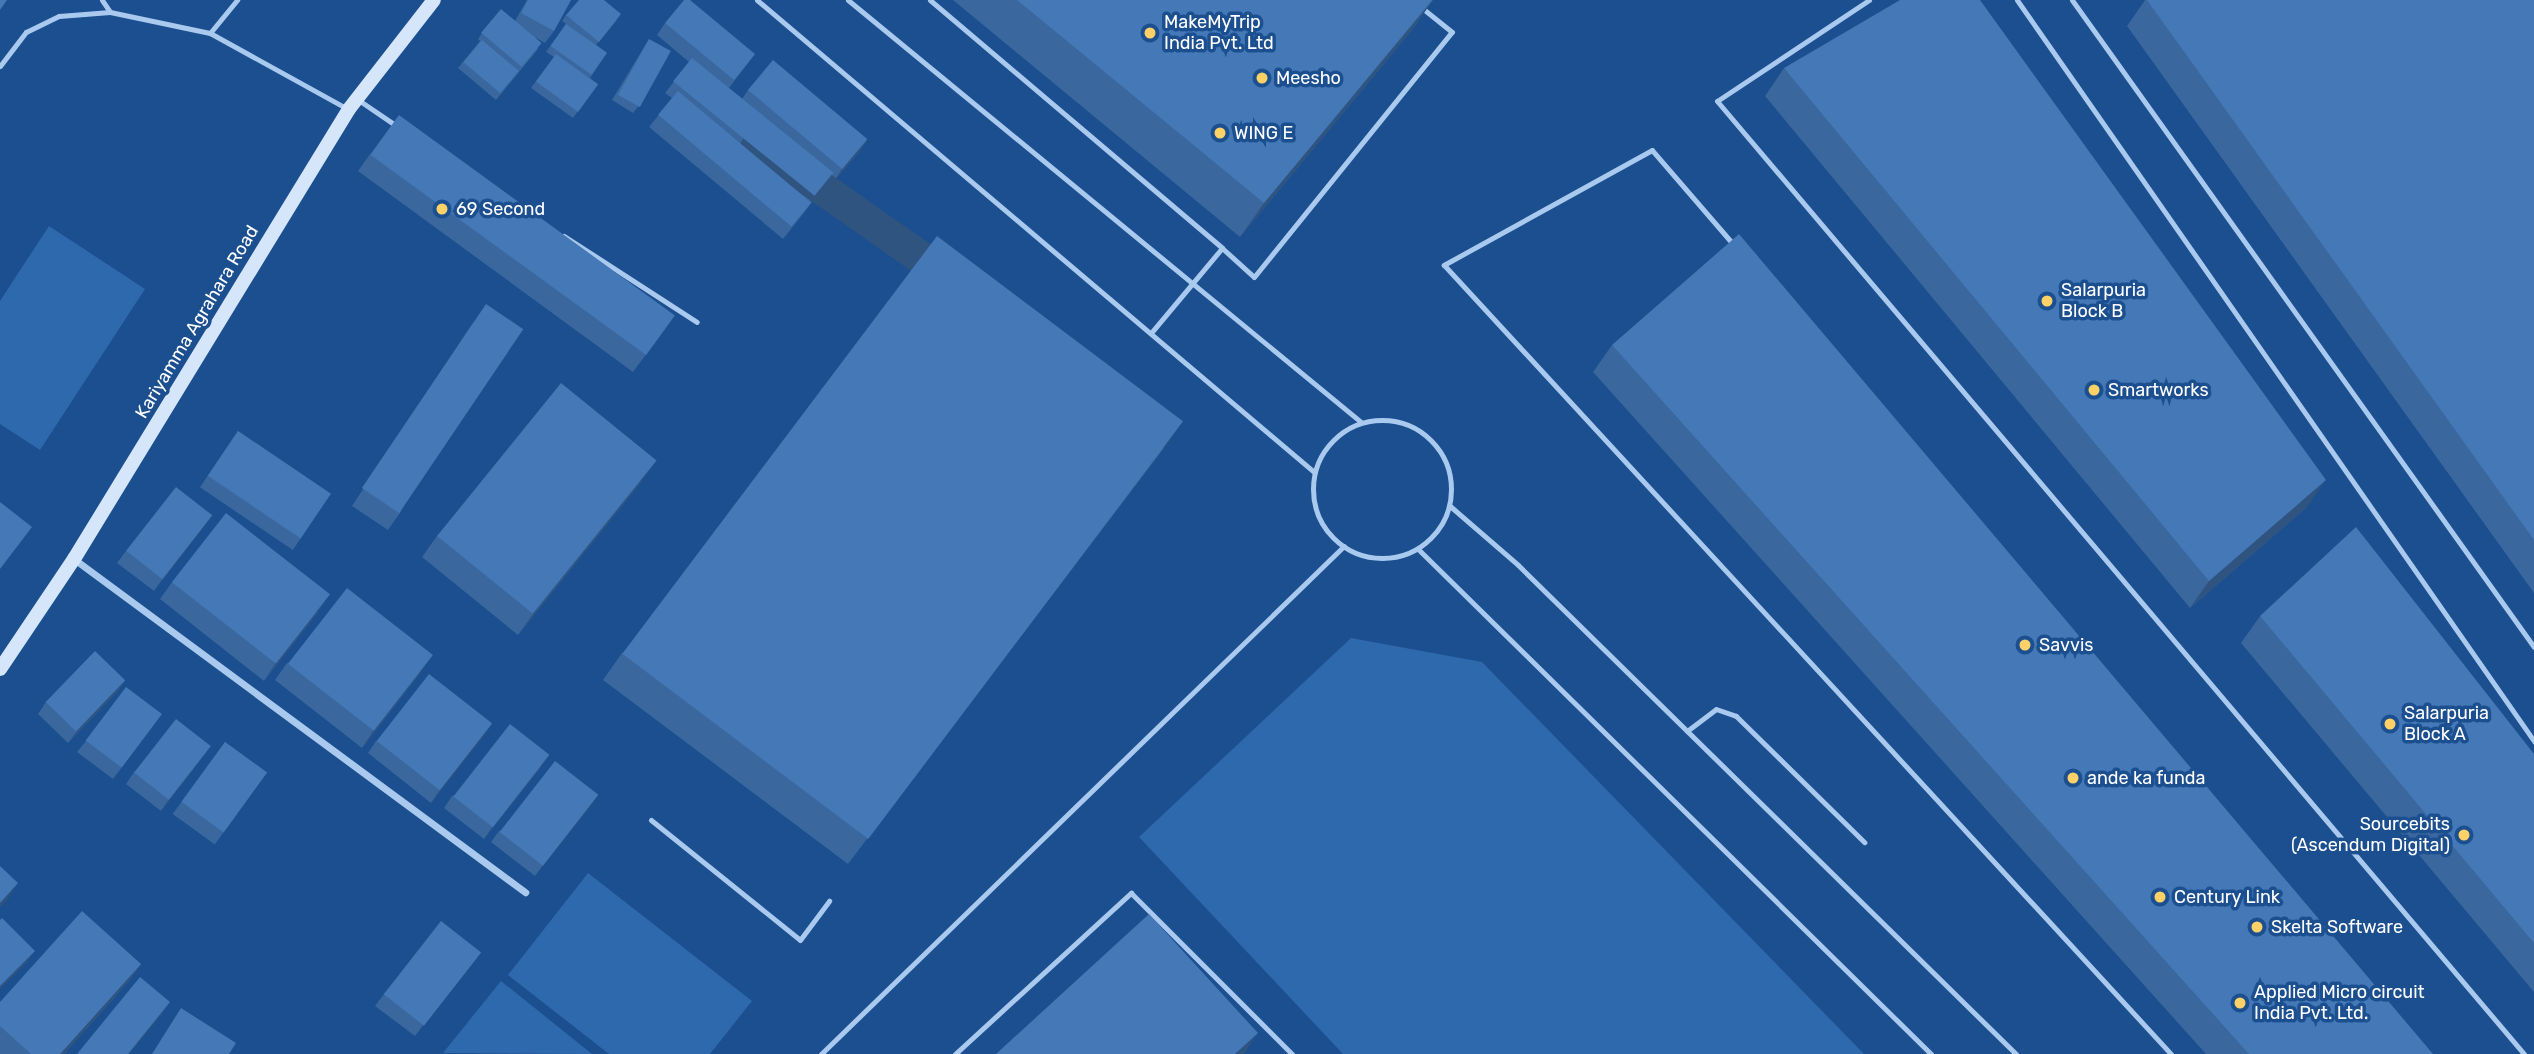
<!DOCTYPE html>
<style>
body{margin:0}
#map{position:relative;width:2534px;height:1054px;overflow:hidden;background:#1b4f8f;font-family:Rubik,sans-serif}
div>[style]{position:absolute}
.green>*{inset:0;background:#2e69ad}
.lane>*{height:5px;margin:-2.5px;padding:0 2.5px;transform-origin:2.5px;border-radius:2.5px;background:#a9c9ee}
.lane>.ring{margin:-2.5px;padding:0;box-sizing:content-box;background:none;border:5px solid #a9c9ee;border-radius:50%}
.street>*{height:7px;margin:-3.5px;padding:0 3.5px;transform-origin:3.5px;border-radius:3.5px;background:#a9c9ee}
.secondary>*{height:14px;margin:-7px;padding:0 7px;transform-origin:7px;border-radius:7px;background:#d6e6fa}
.wall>*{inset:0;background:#3a679d;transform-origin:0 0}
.shaded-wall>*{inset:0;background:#305480;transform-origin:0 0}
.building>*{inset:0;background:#4478b7;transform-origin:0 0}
.dots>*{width:19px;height:19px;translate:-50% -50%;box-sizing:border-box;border:4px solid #1b4f8f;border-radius:50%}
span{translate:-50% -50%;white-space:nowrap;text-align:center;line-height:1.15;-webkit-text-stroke:7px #1b4f8f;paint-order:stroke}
.poi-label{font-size:18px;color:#fff}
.left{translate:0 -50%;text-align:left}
.right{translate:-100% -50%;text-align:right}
.street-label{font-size:18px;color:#fff}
</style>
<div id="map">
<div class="green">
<div style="clip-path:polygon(49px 226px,145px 289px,40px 450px,0 424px,0 301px)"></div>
<div style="clip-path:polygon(1351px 638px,1482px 662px,1864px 1054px,1343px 1054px,1139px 837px)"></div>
<div style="clip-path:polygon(588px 873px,752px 1001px,710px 1054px,609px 1054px,508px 975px)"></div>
<div style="clip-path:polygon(501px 981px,592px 1054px,443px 1053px)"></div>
</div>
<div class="lane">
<div style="left:102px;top:0;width:14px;rotate:56deg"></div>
<div style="left:757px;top:0;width:730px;rotate:40.28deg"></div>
<div style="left:848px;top:0;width:664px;rotate:39.44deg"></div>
<div style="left:930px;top:0;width:383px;rotate:40.3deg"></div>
<div style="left:1222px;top:248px;width:111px;rotate:129.9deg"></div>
<div style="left:1869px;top:0;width:182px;rotate:146.4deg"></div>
<div style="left:1717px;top:101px;width:1249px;rotate:49.74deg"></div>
<div style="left:2017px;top:0;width:904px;rotate:55.1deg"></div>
<div style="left:2072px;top:0;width:795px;rotate:54.47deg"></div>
<div style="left:210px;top:33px;width:43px;rotate:-50.7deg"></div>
<div style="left:0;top:66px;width:43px;rotate:-52.6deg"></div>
<div style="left:26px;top:32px;width:37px;rotate:-26deg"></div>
<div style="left:59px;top:16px;width:51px;rotate:-4.5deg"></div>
<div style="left:110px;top:12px;width:102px;rotate:11.9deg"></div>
<div style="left:210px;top:33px;width:155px;rotate:28.9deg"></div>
<div style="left:357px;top:99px;width:50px;rotate:34.3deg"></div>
<div style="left:564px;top:236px;width:158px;rotate:32.9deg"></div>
<div style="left:1733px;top:244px;width:124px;rotate:-130.8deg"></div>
<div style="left:1652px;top:150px;width:238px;rotate:151.1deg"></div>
<div style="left:1444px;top:265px;width:1073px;rotate:47.34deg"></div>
<div style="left:1222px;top:248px;width:43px;rotate:42.2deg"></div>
<div style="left:1254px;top:277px;width:315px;rotate:-51.1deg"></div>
<div style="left:1452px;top:32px;width:51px;rotate:-141.3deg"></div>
<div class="ring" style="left:1313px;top:420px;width:133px;height:133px"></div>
<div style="left:1450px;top:506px;width:90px;rotate:40.9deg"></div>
<div style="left:1518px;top:565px;width:698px;rotate:44.48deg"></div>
<div style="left:1418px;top:549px;width:720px;rotate:44.55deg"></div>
<div style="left:1687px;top:731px;width:36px;rotate:-37deg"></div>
<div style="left:1716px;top:709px;width:21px;rotate:19deg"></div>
<div style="left:1736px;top:716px;width:180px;rotate:44.5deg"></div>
<div style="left:651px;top:820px;width:191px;rotate:38.8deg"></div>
<div style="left:800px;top:940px;width:49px;rotate:-53.4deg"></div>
<div style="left:821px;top:1054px;width:729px;rotate:-44.17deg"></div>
<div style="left:955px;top:1054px;width:239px;rotate:-42.5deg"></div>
<div style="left:1131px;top:893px;width:228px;rotate:45deg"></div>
</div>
<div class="street">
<div style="left:74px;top:559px;width:561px;rotate:36.44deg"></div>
</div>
<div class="secondary">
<div style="left:0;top:669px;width:133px;rotate:-56.1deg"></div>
<div style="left:74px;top:559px;width:527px;rotate:-58.57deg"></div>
<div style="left:349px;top:109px;width:138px;rotate:-52.1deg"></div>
</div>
<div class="wall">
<div style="clip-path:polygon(527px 0,571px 0,554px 31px,545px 43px,536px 38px,538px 49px,496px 100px,458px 68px,480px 41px,478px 39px,482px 33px,515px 21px)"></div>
<div style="clip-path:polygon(953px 0,1433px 0,1412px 30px,1240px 237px)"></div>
<div style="clip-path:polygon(2145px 0,2534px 0,2534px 593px,2127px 26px)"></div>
<div style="clip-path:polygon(566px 15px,617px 20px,596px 45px,607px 53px,590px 78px,598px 84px,573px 118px,531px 88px,554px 57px,546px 52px,566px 24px,562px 21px)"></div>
<div style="clip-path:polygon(665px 23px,755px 54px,729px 88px,742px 99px,748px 90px,867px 140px,859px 152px,834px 181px,830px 178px,811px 202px,812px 202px,803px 214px,783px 239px,649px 127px,672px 98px,665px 93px,689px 62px,657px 35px)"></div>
<div style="clip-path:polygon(649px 39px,638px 107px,633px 113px,612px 100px)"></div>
<div style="clip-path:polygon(1784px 68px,2307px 507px,2190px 608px,1765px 96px)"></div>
<div style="clip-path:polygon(370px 154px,662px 333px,633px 372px,358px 171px)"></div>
<div style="clip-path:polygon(474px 321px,400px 513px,388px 530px,352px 506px)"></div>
<div style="clip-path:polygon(1612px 345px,2433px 1054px,2206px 1054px,1593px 372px)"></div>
<div style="clip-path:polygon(1183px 421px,1164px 448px,848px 864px,603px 680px,622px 653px)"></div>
<div style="left:238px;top:431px;width:112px;height:68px;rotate:34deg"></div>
<div style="clip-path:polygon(642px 481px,518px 635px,422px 557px,437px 536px)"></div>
<div style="clip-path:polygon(212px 515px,154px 591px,117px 563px,126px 551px)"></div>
<div style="clip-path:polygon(172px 582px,318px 612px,264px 681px,160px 599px)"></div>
<div style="clip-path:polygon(2260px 616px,2534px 754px,2534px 992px,2241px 643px)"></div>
<div style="clip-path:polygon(287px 663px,421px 672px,362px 748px,275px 680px)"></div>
<div style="clip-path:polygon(125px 680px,117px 692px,68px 743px,38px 714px,46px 702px)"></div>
<div style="clip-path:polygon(492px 724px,431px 803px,368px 753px,376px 741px)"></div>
<div style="clip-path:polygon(153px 726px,113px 779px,77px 752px,86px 741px)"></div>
<div style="left:225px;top:742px;width:52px;height:89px;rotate:36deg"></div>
<div style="clip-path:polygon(211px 746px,161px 811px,126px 784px,134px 772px)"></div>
<div style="clip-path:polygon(541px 767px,484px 839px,444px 808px,452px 796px)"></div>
<div style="clip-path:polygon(598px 795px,535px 876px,491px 842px,499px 831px)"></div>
<div style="clip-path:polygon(481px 952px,415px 1036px,375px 1006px,384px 994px)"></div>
<div style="clip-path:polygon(141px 964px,129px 981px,64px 1054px,0 1054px,0 1002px)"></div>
</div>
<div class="shaded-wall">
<div style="clip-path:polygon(1433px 0,1412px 30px,1240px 237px,1264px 203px)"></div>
<div style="clip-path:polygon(867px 140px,859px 152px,834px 181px,842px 169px)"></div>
<div style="clip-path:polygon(833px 173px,825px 185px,806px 207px,814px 196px)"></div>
<div style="left:1183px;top:421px;width:33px;height:522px;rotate:125deg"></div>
<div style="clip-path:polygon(657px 460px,642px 481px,518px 635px,533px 614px)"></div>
<div style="clip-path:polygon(2326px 480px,2307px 507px,2190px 608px,2209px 581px)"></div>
<div style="clip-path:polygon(212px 515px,204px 527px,154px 591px,162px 579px)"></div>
<div style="clip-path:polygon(330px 595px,318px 612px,264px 681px,275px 664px)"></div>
<div style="clip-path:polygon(433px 655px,421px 672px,362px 748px,373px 731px)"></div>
<div style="clip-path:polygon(125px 680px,117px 692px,68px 743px,77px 731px)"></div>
<div style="clip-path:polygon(492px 724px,484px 736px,431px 803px,439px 791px)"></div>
<div style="clip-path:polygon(211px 746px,202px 758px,161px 811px,169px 799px)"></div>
<div style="clip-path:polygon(549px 755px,541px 767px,484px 839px,492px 827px)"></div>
<div style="clip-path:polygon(598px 795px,590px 807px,535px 876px,543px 865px)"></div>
<div style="clip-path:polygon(18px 883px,7px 900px,0 907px,0 903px)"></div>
<div style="clip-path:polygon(35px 951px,26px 963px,0 989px,0 986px)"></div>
<div style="clip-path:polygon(481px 952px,472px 964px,415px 1036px,423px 1025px)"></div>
<div style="clip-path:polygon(141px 964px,129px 981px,64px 1054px,60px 1054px)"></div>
<div style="clip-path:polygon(170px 1002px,162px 1014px,129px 1054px,128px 1054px)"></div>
<div style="clip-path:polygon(1258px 1033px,1244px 1054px,1235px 1054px)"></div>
</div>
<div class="building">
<div style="clip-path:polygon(0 0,7px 0,0 10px)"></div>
<div style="clip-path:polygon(528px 0,571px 0,554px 31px,521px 13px)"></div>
<div style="clip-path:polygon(579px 0,604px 0,621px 14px,599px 42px,566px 15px)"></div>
<div style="clip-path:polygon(684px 0,690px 0,755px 54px,734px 80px,665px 23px)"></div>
<div style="clip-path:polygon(1017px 0,1432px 0,1264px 203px)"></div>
<div style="clip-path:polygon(1900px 0,1980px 0,2326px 480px,2209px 581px,1784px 68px)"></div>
<div style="clip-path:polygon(2147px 0,2534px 0,2534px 540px)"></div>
<div style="left:501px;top:9px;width:53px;height:31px;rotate:40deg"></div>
<div style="left:566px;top:24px;width:50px;height:27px;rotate:35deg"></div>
<div style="left:649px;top:39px;width:25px;height:64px;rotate:29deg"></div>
<div style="left:482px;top:40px;width:48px;height:29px;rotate:40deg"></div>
<div style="left:556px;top:54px;width:52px;height:34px;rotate:36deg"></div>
<div style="left:692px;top:58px;width:182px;height:30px;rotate:39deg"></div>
<div style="left:773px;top:60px;width:123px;height:39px;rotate:40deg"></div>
<div style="left:678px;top:91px;width:174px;height:31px;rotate:40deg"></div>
<div style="left:399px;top:115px;width:341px;height:49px;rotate:36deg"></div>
<div style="clip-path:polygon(1739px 234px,2433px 1054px,2249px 1054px,1612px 345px)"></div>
<div style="left:937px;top:236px;width:308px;height:523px;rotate:37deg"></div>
<div style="left:486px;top:304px;width:45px;height:222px;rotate:34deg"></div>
<div style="left:561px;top:383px;width:123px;height:197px;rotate:39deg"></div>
<div style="left:238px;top:431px;width:112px;height:54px;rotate:34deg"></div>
<div style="left:176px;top:487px;width:46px;height:81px;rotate:38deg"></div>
<div style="clip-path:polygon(0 502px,32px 527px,0 569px)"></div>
<div style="left:226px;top:513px;width:132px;height:88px;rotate:38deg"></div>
<div style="clip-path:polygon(2356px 527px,2534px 754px,2534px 943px,2260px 616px)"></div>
<div style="left:347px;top:588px;width:109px;height:96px;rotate:38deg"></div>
<div style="left:95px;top:651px;width:42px;height:71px;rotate:44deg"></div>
<div style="left:429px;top:674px;width:80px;height:85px;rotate:38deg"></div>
<div style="left:126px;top:687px;width:45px;height:67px;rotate:37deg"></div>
<div style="left:176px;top:719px;width:44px;height:68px;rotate:38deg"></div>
<div style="left:510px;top:724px;width:50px;height:92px;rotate:38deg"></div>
<div style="left:225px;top:742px;width:52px;height:74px;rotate:36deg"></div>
<div style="left:555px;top:761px;width:55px;height:90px;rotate:38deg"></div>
<div style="clip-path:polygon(0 866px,18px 883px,0 903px)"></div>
<div style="clip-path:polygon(82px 911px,141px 964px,60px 1054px,31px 1054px,0 1026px,0 1002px)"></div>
<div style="clip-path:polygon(1149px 914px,1258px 1033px,1235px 1054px,996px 1054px)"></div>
<div style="clip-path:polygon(2px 918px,35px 951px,0 986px,0 920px)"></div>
<div style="left:441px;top:921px;width:51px;height:93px;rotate:38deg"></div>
<div style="clip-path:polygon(140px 977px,170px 1002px,128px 1054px,77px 1054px)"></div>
<div style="clip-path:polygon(181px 1008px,236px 1043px,229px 1054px,152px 1054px)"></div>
</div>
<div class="dots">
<div style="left:1150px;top:33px;background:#ffd166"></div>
<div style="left:1262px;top:78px;background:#ffd166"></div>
<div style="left:1220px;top:133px;background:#ffd166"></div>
<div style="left:442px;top:209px;background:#ffd166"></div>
<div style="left:2047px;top:301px;background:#ffd166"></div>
<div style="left:2094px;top:390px;background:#ffd166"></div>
<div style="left:2025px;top:645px;background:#ffd166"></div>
<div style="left:2390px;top:724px;background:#ffd166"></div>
<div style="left:2073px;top:778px;background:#ffd166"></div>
<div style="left:2464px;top:835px;background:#ffd166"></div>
<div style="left:2160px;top:897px;background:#ffd166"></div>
<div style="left:2257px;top:927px;background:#ffd166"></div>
<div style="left:2240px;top:1003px;background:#ffd166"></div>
</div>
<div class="poi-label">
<span class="left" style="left:1164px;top:33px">MakeMyTrip<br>India Pvt. Ltd</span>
<span class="left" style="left:1276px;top:78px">Meesho</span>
<span class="left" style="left:1234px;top:133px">WING E</span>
<span class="left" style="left:456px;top:209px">69 Second</span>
<span class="left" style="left:2061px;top:301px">Salarpuria<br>Block B</span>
<span class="left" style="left:2108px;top:390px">Smartworks</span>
<span class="left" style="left:2039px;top:645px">Savvis</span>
<span class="left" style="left:2404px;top:724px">Salarpuria<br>Block A</span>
<span class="left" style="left:2087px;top:778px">ande ka funda</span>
<span class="right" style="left:2450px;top:835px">Sourcebits<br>(Ascendum Digital)</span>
<span class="left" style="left:2174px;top:897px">Century Link</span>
<span class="left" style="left:2271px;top:927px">Skelta Software</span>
<span class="left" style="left:2254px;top:1003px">Applied Micro circuit<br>India Pvt. Ltd.</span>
</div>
<div class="street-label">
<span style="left:197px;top:322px;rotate:-59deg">Kariyamma Agrahara Road</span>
</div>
</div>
